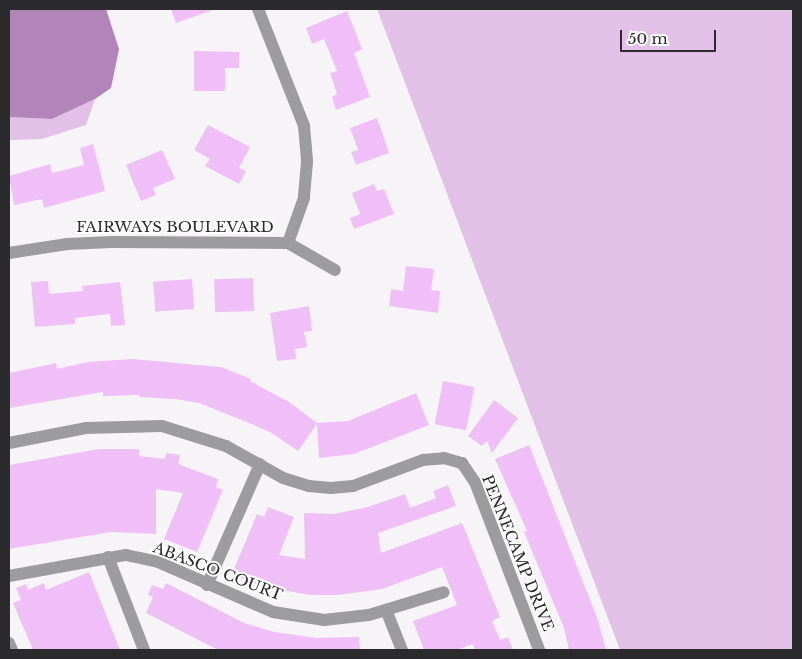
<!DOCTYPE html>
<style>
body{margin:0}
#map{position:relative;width:802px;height:659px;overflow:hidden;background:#f7f4f8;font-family:"Libre Baskerville",serif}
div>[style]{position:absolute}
.green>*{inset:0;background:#e2c0e7}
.water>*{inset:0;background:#b384ba}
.building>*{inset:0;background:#f0bff8;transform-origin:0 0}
.minor>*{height:12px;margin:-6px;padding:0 6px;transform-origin:6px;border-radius:6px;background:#9c9b9d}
span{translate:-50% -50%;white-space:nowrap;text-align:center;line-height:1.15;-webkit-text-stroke:4px #fff;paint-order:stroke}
.street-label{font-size:15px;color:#2b2a2c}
.frame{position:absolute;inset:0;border:10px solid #2b2a2c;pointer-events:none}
.scale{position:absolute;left:620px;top:30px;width:96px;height:22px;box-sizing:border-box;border:2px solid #2b2a2c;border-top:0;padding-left:6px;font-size:15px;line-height:18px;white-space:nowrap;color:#2b2a2c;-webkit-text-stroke:4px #fff;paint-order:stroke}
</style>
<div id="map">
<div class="green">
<div style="clip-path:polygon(377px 9px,793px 9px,793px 650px,620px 650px)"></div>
<div style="clip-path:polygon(95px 99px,86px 125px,42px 139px,9px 140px,9px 117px,52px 119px)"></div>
</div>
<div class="water">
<div style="clip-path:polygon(9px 9px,106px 9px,119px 49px,111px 88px,95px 99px,52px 119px,9px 117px)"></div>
</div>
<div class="building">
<div style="clip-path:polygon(171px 9px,213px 9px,213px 10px,176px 23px)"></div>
<div style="clip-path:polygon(347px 11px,362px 49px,354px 53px,370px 97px,336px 110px,332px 97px,337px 94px,330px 73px,337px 71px,324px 39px,312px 44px,306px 28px)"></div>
<div style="clip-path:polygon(194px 51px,239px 52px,239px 68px,225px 68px,225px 91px,194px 91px)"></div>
<div style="clip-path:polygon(377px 118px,389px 153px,356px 165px,351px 152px,358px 150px,350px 128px)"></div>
<div style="clip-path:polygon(208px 125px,250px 147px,239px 168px,246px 171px,239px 184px,205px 166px,210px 159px,194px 150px)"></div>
<div style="clip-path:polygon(93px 144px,105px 191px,44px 208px,42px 199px,14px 205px,9px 176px,50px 164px,52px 173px,84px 165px,80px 148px)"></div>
<div style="clip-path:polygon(162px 150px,175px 179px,153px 188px,156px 195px,141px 201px,126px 165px)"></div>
<div style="clip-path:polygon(374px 184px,377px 191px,384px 189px,394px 214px,354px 229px,350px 218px,360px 214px,352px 193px)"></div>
<div style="clip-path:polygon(406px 266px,434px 269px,431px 290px,440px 291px,438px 313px,389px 306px,391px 289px,403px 291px)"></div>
<div style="left:253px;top:278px;width:33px;height:39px;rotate:88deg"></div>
<div style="left:192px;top:279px;width:30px;height:39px;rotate:86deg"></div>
<div style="clip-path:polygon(48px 281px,49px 294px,83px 291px,82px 286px,120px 282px,125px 325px,111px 326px,110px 314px,75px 318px,75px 324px,35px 327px,31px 282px)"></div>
<div style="clip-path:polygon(309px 306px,312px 331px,304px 332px,307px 347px,295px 349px,296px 359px,277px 361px,270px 313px)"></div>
<div style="clip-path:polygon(132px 359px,221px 367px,251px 379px,250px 381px,289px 402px,317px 423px,348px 421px,416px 393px,429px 425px,354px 454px,319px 458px,317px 424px,298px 451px,270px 432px,244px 421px,199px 403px,175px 399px,139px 397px,140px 395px,103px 396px,103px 392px,9px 408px,9px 373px,56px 363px,57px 369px,88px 362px)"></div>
<div style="left:443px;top:381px;width:32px;height:44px;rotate:11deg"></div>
<div style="clip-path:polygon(494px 400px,518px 418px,492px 453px,487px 441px,482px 446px,468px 436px)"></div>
<div style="clip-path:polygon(529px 445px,598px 620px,606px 650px,569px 650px,564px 628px,524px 532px,527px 531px,495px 459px)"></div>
<div style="clip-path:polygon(99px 449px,139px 449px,139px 456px,165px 459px,166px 453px,180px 455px,178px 464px,218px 479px,216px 487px,223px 490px,197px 552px,164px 539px,183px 493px,156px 489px,156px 534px,111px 532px,9px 549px,9px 465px)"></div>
<div style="clip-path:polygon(448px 485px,456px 506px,378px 533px,381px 553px,462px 523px,500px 617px,492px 621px,500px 640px,508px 637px,513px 650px,475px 650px,473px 644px,457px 650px,424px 650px,413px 621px,457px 605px,442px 567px,382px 589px,338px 595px,310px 595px,264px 587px,232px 574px,257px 514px,264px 517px,268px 507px,294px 517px,279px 555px,305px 559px,304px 513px,334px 514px,368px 507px,405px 494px,410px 508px,436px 498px,433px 491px)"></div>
<div style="clip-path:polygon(89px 572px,120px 650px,33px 650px,13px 603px,21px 600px,16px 588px,26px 584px,28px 590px,44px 583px,46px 590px)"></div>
<div style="clip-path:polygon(166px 583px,244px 623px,274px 632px,317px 638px,359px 637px,360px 650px,218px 650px,146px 613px,153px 597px,148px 595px,152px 585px,163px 589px)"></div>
</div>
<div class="minor">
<div style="left:258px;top:9px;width:126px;rotate:68.5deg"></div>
<div style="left:304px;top:126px;width:36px;rotate:85deg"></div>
<div style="left:307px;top:162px;width:36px;rotate:95deg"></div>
<div style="left:304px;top:198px;width:48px;rotate:109.6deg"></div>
<div style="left:9px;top:253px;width:59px;rotate:-8.8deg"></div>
<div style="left:67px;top:244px;width:45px;rotate:-2.5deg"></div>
<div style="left:112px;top:242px;width:176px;rotate:0.3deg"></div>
<div style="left:288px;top:243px;width:54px;rotate:29.9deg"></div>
<div style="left:9px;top:443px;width:78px;rotate:-11deg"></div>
<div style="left:86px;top:428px;width:76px;rotate:-1.5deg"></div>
<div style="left:162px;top:426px;width:67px;rotate:17.4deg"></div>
<div style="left:226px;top:446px;width:65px;rotate:29.3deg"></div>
<div style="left:283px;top:478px;width:27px;rotate:17deg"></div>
<div style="left:309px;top:486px;width:22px;rotate:5deg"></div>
<div style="left:331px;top:488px;width:22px;rotate:-5deg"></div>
<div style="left:353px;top:486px;width:75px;rotate:-20.4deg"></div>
<div style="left:423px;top:460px;width:21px;rotate:-5deg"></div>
<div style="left:444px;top:458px;width:19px;rotate:16deg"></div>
<div style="left:462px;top:463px;width:23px;rotate:56deg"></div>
<div style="left:475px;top:482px;width:180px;rotate:69.1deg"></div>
<div style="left:108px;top:557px;width:100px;rotate:68.8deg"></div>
<div style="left:9px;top:576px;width:119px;rotate:-10.2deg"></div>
<div style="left:126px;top:555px;width:33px;rotate:12deg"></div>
<div style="left:158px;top:562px;width:125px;rotate:23.5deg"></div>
<div style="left:273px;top:612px;width:52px;rotate:8.9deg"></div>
<div style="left:324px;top:620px;width:45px;rotate:-6.3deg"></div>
<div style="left:369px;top:615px;width:78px;rotate:-17deg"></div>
<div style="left:207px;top:585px;width:132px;rotate:-66.3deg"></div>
<div style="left:386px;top:610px;width:43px;rotate:68.2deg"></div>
<div style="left:9px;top:643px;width:8px;rotate:67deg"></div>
</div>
<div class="street-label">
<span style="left:175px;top:227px">FAIRWAYS BOULEVARD</span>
<span style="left:518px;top:553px;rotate:68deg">PENNECAMP DRIVE</span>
<span style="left:218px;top:571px;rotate:21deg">ABASCO COURT</span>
</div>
<div class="frame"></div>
<div class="scale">50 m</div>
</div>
